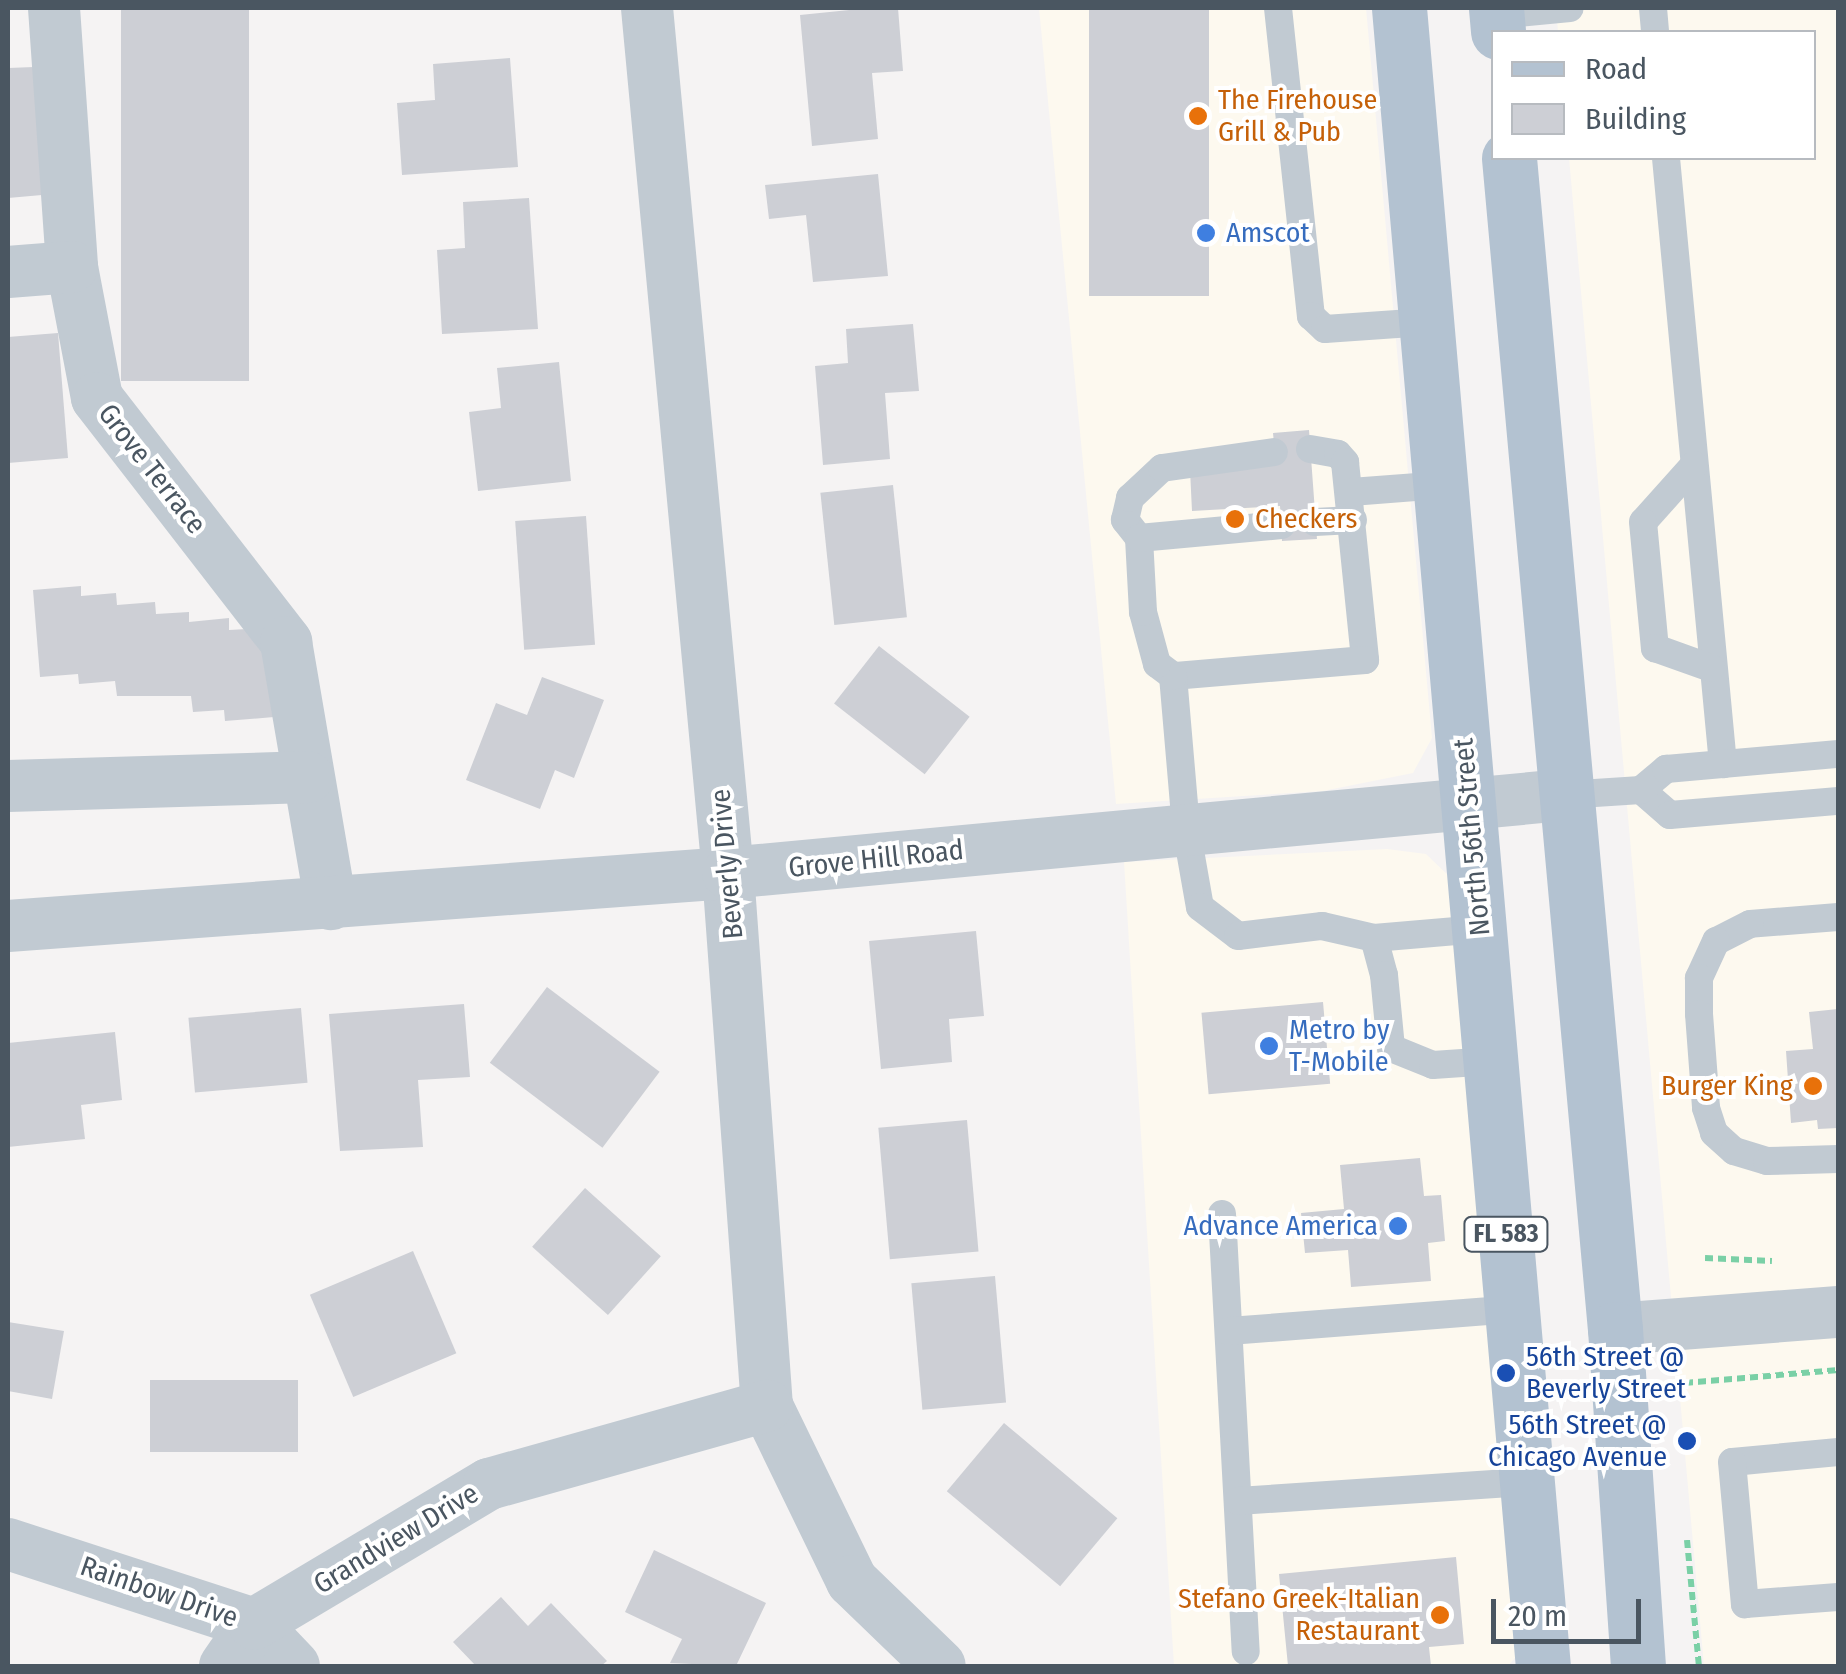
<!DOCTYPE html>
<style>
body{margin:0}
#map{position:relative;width:1846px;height:1674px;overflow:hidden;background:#f5f3f3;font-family:"Fira Sans Condensed",sans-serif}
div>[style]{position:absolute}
.commercial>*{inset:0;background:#fdf9ef}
.building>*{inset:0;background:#cdcfd5;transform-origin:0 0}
.path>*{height:6px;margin-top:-3px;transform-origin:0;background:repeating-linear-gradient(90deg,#7ad0a6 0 8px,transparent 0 13px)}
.service>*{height:28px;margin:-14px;padding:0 14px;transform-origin:14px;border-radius:14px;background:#c1cad2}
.minor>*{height:52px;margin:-26px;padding:0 26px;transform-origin:26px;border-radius:26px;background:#c1cad2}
.primary>*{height:55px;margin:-27.5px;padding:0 27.5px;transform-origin:27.5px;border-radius:27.5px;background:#b3c2d1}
.dots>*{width:28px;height:28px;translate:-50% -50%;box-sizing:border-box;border:5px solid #fff;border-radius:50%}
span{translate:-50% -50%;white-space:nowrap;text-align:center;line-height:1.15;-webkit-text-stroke:8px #fff;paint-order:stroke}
.shield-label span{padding:2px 8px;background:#fff;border:2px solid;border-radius:8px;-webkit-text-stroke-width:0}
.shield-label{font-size:25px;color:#4a5661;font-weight:700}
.food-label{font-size:28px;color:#c56008}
.left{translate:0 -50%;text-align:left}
.right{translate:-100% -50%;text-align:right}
.shop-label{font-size:28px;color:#366cbe}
.street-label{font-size:28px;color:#4a5661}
.transit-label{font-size:28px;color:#164399}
.frame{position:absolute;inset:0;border:10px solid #4a5661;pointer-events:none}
.legend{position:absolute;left:1491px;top:30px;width:325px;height:130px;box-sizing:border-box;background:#fff;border:2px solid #b7bbc0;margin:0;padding:12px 18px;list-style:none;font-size:30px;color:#4a5661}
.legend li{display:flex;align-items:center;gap:20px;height:50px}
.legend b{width:50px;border:2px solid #b7bbc0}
.scale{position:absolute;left:1491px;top:1599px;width:150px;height:45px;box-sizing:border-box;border:5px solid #4a5661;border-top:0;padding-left:12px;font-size:30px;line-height:35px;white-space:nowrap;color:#4a5661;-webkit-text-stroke:8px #fff;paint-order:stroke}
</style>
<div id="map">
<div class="commercial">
<div style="clip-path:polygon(1039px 8px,1366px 8px,1432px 738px,1413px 773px,1323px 791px,1116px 804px)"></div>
<div style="clip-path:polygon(1556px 8px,1838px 8px,1838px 1666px,1704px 1666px,1569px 158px,1814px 158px,1814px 32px,1558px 32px)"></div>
<div style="clip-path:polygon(1387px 849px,1426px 854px,1455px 882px,1520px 1652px,1508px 1666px,1174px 1666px,1124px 862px)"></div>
</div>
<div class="building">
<div style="left:121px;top:8px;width:128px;height:373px"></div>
<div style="clip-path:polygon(869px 8px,898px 8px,903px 71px,872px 73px,878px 139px,812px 146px,800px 15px)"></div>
<div style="left:1089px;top:8px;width:120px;height:288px"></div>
<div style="clip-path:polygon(510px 58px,518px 167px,402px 175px,397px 103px,435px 100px,433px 64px)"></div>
<div style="clip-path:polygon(34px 67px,42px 195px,8px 198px,8px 68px)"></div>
<div style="clip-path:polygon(878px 174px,888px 276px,813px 282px,806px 215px,769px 219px,765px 185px)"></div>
<div style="clip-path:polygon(529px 198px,538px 329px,442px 334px,437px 250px,465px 248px,463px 202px)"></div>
<div style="clip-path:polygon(913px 324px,919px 391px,885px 393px,890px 459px,823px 465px,815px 366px,848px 363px,846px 329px)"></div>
<div style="clip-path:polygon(58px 333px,68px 458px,8px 463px,8px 337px)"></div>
<div style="clip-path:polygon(559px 362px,571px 481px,478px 491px,469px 412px,501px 408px,497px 368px)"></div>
<div style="clip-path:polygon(1309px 430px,1317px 539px,1282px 541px,1280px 506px,1192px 511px,1190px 470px,1276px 465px,1273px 433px)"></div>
<div style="left:893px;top:485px;width:133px;height:73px;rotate:84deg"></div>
<div style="left:586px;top:516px;width:129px;height:71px;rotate:86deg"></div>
<div style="clip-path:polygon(81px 586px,81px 596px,116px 593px,117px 605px,155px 602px,156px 614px,189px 612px,189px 622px,229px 618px,229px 630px,264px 628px,274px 717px,225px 721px,224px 710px,193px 712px,191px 696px,117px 696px,115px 681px,79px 684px,78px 674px,40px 677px,33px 590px)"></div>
<div style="left:879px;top:646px;width:115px;height:73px;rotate:38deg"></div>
<div style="clip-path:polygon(542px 677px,604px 700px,574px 778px,555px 770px,540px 809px,466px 780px,496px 703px,527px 715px)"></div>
<div style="clip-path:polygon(976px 931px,984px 1016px,949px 1019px,952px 1062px,881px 1069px,869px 941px)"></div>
<div style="left:547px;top:987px;width:141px;height:95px;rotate:37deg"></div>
<div style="left:1323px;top:1002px;width:82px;height:122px;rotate:85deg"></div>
<div style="clip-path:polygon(464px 1004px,470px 1077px,418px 1080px,423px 1147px,340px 1151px,329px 1014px)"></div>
<div style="left:301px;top:1008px;width:75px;height:113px;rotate:85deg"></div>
<div style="clip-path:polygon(1838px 1009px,1838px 1128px,1818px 1129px,1817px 1120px,1791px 1123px,1786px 1051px,1813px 1049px,1809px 1012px)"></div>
<div style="clip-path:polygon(115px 1032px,122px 1100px,81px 1105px,85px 1139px,8px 1147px,8px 1043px)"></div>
<div style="left:967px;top:1120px;width:132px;height:89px;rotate:85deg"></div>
<div style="clip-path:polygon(1420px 1158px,1424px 1196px,1441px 1195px,1445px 1241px,1428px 1243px,1431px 1281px,1351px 1287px,1348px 1250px,1305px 1253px,1301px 1213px,1344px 1209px,1340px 1165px)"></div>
<div style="left:585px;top:1188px;width:102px;height:79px;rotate:42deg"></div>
<div style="left:413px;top:1251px;width:111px;height:112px;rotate:67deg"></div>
<div style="left:995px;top:1276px;width:127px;height:84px;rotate:85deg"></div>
<div style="clip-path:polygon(8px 1322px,64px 1331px,52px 1399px,8px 1391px)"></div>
<div style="left:150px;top:1380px;width:148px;height:72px"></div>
<div style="left:1004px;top:1423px;width:148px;height:89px;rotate:40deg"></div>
<div style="clip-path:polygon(654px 1550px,766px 1603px,736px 1666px,670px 1663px,682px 1639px,625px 1612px)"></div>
<div style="clip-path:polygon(1456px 1557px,1464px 1644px,1429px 1647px,1431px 1666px,1288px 1666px,1279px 1574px)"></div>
<div style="clip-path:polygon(501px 1597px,528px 1626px,551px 1603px,607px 1661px,601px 1666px,476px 1666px,453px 1642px)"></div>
</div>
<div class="path">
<div style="left:1705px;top:1258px;width:67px;rotate:2.6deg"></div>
<div style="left:1671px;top:1380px;width:4px;rotate:76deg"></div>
<div style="left:1672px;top:1384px;width:167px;rotate:-4.8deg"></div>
<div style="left:1687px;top:1540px;width:127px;rotate:84.6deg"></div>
</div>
<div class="service">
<div style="left:1278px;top:8px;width:310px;rotate:83.9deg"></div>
<div style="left:1311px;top:316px;width:19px;rotate:43deg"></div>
<div style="left:1325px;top:329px;width:101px;rotate:-4deg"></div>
<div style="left:1653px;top:8px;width:24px;rotate:85deg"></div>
<div style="left:1497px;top:15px;width:73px;rotate:-5.5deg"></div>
<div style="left:1666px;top:158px;width:609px;rotate:84.63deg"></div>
<div style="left:1310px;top:449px;width:28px;rotate:10deg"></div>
<div style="left:1338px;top:454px;width:11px;rotate:49deg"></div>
<div style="left:1345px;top:462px;width:199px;rotate:84.2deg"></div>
<div style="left:1365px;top:660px;width:193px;rotate:175.2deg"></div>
<div style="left:1173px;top:676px;width:153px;rotate:85.1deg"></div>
<div style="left:1186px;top:828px;width:80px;rotate:80deg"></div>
<div style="left:1200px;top:907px;width:48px;rotate:37.3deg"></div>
<div style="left:1238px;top:936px;width:85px;rotate:-6.8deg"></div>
<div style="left:1322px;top:926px;width:53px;rotate:13deg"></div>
<div style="left:1374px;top:938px;width:106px;rotate:-4.9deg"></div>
<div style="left:1694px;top:465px;width:76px;rotate:131.8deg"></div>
<div style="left:1643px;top:522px;width:127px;rotate:84.6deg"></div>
<div style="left:1655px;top:648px;width:59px;rotate:19.7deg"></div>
<div style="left:1351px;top:492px;width:90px;rotate:-4.4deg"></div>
<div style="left:1315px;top:522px;width:38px;rotate:-3deg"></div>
<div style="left:1139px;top:538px;width:23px;rotate:-128deg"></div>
<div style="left:1125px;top:520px;width:23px;rotate:-77deg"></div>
<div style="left:1130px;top:498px;width:44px;rotate:-43.2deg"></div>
<div style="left:1162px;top:468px;width:113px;rotate:-8.1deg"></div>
<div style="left:1173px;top:676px;width:20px;rotate:-143deg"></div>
<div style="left:1157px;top:664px;width:54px;rotate:-105.1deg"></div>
<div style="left:1143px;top:612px;width:74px;rotate:-93.1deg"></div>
<div style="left:1139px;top:538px;width:143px;rotate:-5.2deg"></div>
<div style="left:1641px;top:790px;width:38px;rotate:41deg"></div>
<div style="left:1670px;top:815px;width:169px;rotate:-4.8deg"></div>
<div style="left:1564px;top:795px;width:77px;rotate:-3.7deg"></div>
<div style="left:1641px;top:790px;width:33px;rotate:-40deg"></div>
<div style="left:1666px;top:769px;width:173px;rotate:-5deg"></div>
<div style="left:1838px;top:917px;width:88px;rotate:175.5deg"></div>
<div style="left:1750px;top:924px;width:38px;rotate:153deg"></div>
<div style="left:1716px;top:941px;width:41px;rotate:114.7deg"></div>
<div style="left:1699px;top:978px;width:36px;rotate:90deg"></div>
<div style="left:1699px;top:1014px;width:94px;rotate:85.7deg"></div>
<div style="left:1706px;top:1108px;width:26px;rotate:72deg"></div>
<div style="left:1714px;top:1133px;width:27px;rotate:42deg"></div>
<div style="left:1734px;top:1151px;width:34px;rotate:17deg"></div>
<div style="left:1767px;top:1161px;width:71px;rotate:-1.6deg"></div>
<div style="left:1374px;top:938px;width:38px;rotate:75deg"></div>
<div style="left:1384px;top:975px;width:73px;rotate:84.5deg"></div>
<div style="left:1391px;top:1048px;width:45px;rotate:22deg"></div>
<div style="left:1433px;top:1065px;width:59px;rotate:-3.9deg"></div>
<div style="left:1222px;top:1214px;width:438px;rotate:86.9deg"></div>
<div style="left:1229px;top:1331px;width:285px;rotate:-4.4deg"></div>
<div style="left:1838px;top:1452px;width:106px;rotate:174.6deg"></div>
<div style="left:1732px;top:1462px;width:143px;rotate:84.8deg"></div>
<div style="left:1745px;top:1604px;width:93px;rotate:-4.3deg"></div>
<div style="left:1238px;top:1501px;width:290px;rotate:-3.8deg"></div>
</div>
<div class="minor">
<div style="left:54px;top:8px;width:260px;rotate:86deg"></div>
<div style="left:72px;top:267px;width:133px;rotate:79.2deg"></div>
<div style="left:97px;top:398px;width:309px;rotate:52.2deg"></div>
<div style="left:286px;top:642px;width:266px;rotate:80.3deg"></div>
<div style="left:647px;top:8px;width:869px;rotate:84.65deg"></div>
<div style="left:728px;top:873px;width:534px;rotate:85.82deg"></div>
<div style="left:767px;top:1406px;width:195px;rotate:64.1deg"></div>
<div style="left:852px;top:1581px;width:122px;rotate:44deg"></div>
<div style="left:8px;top:272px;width:64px;rotate:-4.5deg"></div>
<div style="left:8px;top:786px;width:300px;rotate:-1.7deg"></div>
<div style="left:8px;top:926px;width:722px;rotate:-4.21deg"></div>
<div style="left:728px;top:873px;width:840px;rotate:-5.33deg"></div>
<div style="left:1615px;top:1329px;width:224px;rotate:-4.4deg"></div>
<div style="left:8px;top:1544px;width:259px;rotate:18deg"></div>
<div style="left:254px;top:1624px;width:58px;rotate:46.4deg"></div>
<div style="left:225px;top:1666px;width:51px;rotate:-55.4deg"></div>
<div style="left:254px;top:1624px;width:274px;rotate:-30.8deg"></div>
<div style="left:489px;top:1484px;width:289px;rotate:-15.7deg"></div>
</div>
<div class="primary">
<div style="left:1399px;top:8px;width:1664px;rotate:85.04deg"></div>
<div style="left:1496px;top:8px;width:24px;rotate:85deg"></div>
<div style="left:1509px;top:158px;width:1176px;rotate:84.83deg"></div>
<div style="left:1615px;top:1329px;width:338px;rotate:86.1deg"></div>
</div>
<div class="dots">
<div style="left:1198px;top:116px;background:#e8710a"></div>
<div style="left:1206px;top:233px;background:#3f7fe0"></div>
<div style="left:1235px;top:519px;background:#e8710a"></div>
<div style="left:1269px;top:1046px;background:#3f7fe0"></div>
<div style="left:1813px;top:1086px;background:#e8710a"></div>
<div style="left:1398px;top:1226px;background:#3f7fe0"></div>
<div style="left:1506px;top:1373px;background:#1a4fb4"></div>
<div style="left:1687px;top:1441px;background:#1a4fb4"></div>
<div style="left:1440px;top:1615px;background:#e8710a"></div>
</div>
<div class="shield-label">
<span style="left:1506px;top:1234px">FL 583</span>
</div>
<div class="food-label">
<span class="left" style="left:1218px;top:116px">The Firehouse<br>Grill &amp; Pub</span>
<span class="left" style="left:1255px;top:519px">Checkers</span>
<span class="right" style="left:1793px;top:1086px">Burger King</span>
<span class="right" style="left:1420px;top:1615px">Stefano Greek-Italian<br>Restaurant</span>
</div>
<div class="shop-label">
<span class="left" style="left:1226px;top:233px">Amscot</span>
<span class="left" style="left:1289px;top:1046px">Metro by<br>T-Mobile</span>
<span class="right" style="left:1378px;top:1226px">Advance America</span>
</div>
<div class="street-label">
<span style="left:152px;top:469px;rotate:52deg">Grove Terrace</span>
<span style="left:1472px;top:837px;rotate:-95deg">North 56th Street</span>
<span style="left:876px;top:859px;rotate:-6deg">Grove Hill Road</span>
<span style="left:727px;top:864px;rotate:-95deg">Beverly Drive</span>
<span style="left:396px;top:1539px;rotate:-31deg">Grandview Drive</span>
<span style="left:159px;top:1592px;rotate:19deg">Rainbow Drive</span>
</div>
<div class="transit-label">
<span class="left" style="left:1526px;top:1373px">56th Street @<br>Beverly Street</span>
<span class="right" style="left:1667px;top:1441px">56th Street @<br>Chicago Avenue</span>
</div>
<div class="frame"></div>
<ul class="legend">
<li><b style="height:12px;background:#b3c2d1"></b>Road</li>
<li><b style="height:28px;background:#cdcfd5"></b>Building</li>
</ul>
<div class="scale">20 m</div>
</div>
